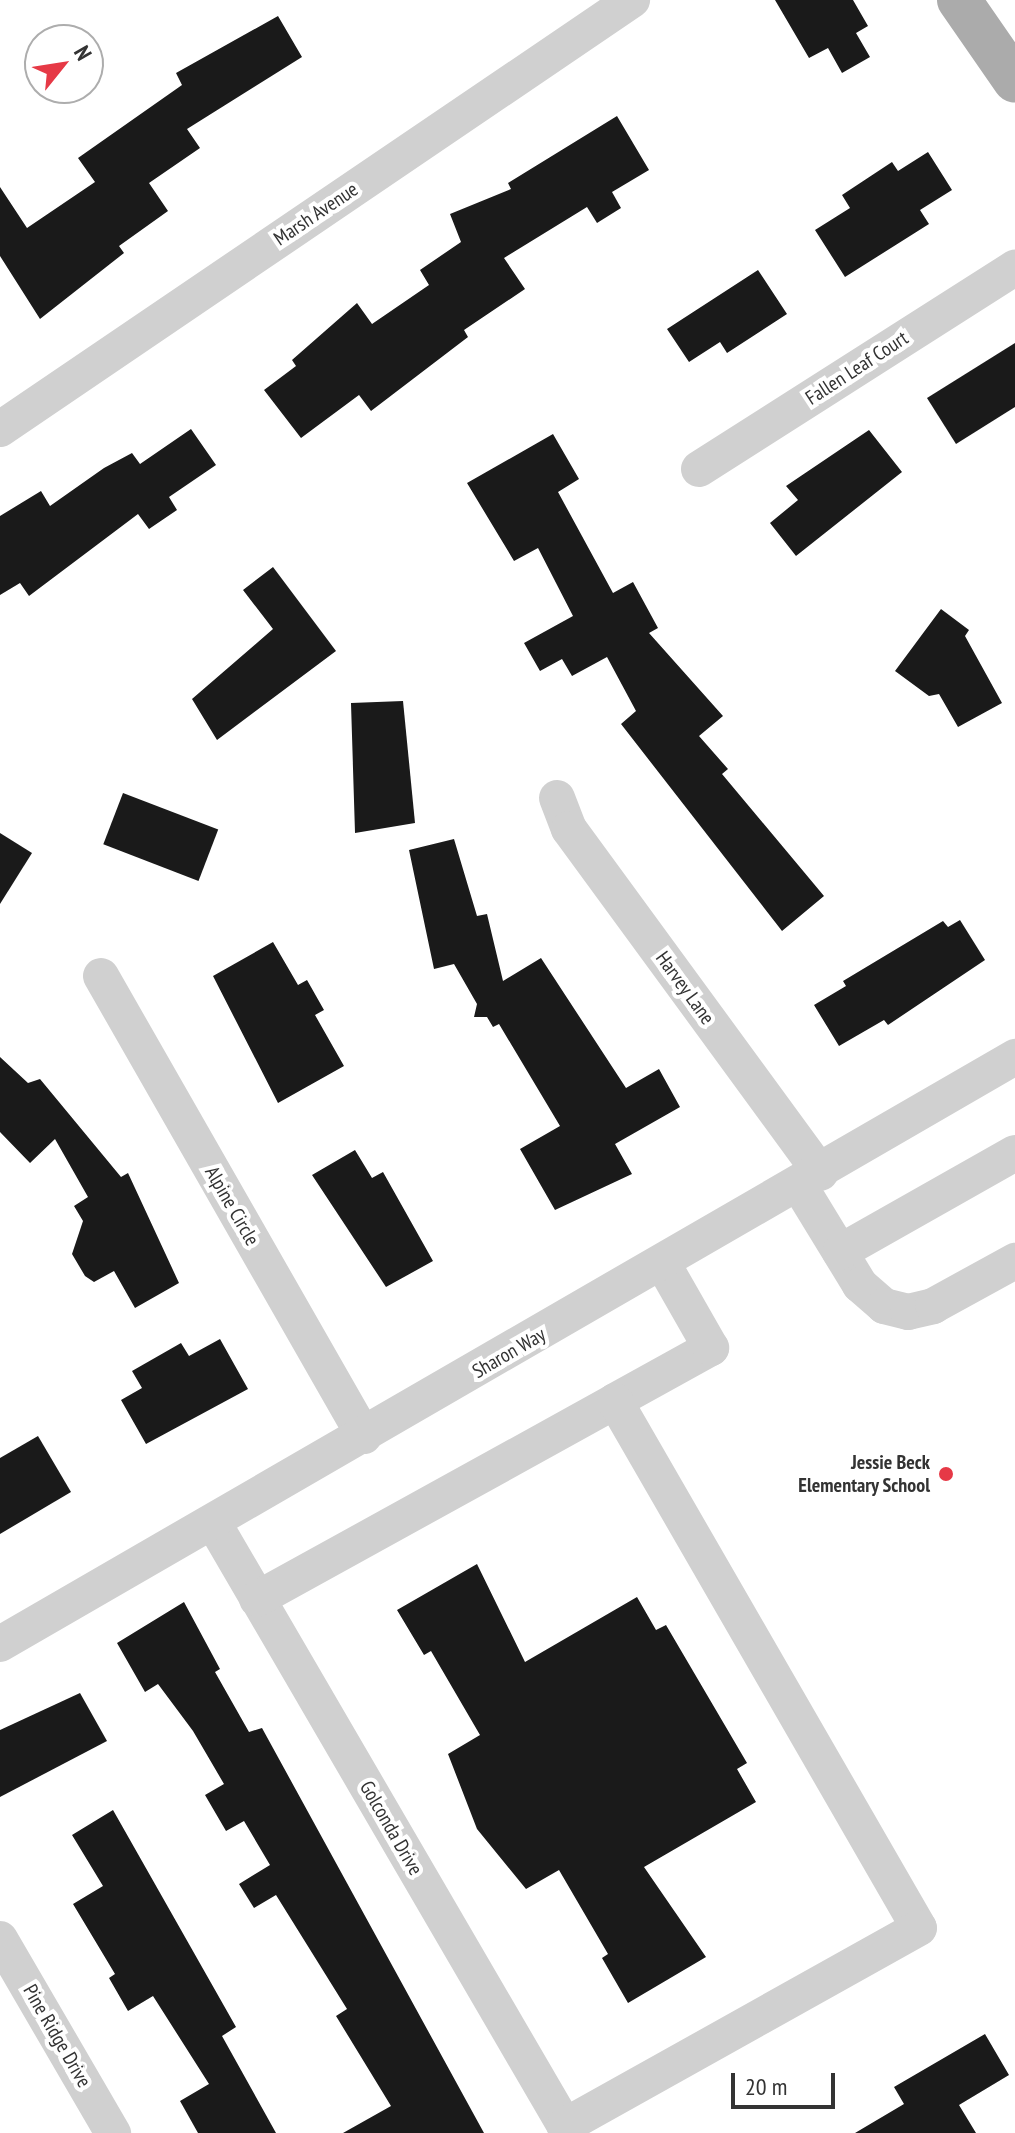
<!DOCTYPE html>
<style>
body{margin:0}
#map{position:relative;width:1015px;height:2133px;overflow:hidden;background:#fff;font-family:"PT Sans Narrow",sans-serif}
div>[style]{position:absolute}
.building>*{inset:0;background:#1a1a1a;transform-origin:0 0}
.minor>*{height:36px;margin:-18px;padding:0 18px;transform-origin:18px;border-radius:18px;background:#d0d0d0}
.major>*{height:44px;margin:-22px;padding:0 22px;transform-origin:22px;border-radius:22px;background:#ababab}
.dots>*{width:22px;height:22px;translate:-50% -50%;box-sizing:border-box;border:4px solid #fff;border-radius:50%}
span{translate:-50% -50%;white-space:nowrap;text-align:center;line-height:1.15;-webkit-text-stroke:8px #fff;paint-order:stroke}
.street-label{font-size:20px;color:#333}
.poi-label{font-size:20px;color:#333;font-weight:700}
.right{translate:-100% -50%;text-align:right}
.north{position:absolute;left:24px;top:24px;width:80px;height:80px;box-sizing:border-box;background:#fff;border:2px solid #adadad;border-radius:50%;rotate:60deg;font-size:22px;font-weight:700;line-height:32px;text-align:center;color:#333}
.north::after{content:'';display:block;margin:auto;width:28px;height:36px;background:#e63946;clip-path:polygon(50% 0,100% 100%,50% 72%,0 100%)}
.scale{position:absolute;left:731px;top:2073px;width:104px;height:36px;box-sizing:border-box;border:4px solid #333;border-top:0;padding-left:10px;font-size:24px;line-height:28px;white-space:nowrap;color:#333;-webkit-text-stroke:6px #fff;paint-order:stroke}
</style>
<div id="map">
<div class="building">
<div style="clip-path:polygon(775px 0,853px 0,868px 26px,856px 33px,870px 57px,842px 73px,828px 48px,809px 58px)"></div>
<div style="clip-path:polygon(278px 16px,302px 57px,187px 129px,200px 148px,149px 183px,168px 211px,119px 246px,124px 253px,40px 319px,0 256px,0 187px,27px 228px,95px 182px,78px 158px,182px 85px,176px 73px)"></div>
<div style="clip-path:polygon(617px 116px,649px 170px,612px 192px,621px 208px,597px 223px,587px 207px,504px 258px,525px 289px,464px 330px,468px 337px,371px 411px,359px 395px,301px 438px,264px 390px,296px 366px,292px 360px,357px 303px,372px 324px,429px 285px,420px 270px,461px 242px,450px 214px,511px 189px,508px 183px)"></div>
<div style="clip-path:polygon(928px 152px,952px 190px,920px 210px,929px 224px,845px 277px,815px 230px,850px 208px,842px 195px,892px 162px,898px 171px)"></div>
<div style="clip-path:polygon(758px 270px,787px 314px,727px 353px,720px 342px,689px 362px,667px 329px)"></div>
<div style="clip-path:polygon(1015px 343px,1015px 407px,956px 444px,927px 398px)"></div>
<div style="clip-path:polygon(191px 429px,216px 465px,169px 497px,177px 510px,149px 529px,138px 514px,29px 596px,20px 583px,0 595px,0 516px,41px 491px,50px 506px,104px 468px,132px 453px,140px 464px)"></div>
<div style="clip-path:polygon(869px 430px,902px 472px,796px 556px,770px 523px,798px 500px,786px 486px)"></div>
<div style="clip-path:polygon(553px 434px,579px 479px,558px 492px,613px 593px,633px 582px,658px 628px,649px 633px,723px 716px,699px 736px,728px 769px,722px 774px,824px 896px,782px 931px,621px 724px,636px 711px,607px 657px,572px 676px,562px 659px,540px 671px,524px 643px,573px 616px,538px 548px,514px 561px,467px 483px)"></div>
<div style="clip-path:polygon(273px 567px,336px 651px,217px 740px,192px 699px,273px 629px,243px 590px)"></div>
<div style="clip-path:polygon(941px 609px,969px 630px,965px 636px,1002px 703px,958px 727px,939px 694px,929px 696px,895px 671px)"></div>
<div style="clip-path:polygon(403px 701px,415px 823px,355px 833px,351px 703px)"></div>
<div style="left:123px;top:793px;width:102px;height:55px;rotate:21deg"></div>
<div style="clip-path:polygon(0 833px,32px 853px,0 904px)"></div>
<div style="clip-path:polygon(454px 839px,477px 916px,487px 914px,503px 981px,541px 958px,626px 1088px,659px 1069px,680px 1107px,615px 1144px,632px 1174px,555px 1210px,520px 1149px,560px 1126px,499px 1024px,493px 1027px,487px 1017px,474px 1017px,477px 1004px,454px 964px,434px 969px,409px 850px)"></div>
<div style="clip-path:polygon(960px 920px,985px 960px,888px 1025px,884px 1020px,839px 1046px,814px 1005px,846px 986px,843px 981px,943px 921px,948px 927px)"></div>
<div style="clip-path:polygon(273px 942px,298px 985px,307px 980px,324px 1010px,315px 1015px,344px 1066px,278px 1103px,213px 976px)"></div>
<div style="clip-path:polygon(0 1057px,28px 1083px,40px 1079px,121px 1177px,128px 1173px,179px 1283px,135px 1308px,114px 1271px,94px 1282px,85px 1276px,72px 1254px,83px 1221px,74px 1206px,88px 1197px,55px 1139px,30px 1163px,0 1132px)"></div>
<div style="clip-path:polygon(355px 1150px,372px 1178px,383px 1172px,433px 1261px,386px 1287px,312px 1175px)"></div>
<div style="clip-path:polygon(220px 1339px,248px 1389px,146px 1444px,121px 1400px,142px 1388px,132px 1371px,181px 1343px,189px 1356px)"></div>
<div style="clip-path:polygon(38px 1436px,71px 1492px,0 1534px,0 1458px)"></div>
<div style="clip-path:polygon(477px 1564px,525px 1662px,637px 1597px,656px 1630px,666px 1625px,747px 1763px,737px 1769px,756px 1802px,644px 1867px,706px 1957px,628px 2003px,602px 1958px,608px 1954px,559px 1870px,526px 1889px,477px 1829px,448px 1754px,480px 1735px,431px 1651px,424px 1655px,397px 1610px)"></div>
<div style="clip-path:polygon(184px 1602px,220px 1669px,215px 1672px,249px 1732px,262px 1728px,484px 2133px,343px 2133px,391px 2106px,336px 2016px,347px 2009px,276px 1895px,254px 1908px,239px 1884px,270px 1865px,244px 1821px,226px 1831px,205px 1795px,224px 1784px,193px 1731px,158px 1684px,145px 1692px,117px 1643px)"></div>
<div style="clip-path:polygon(80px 1693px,107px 1741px,0 1797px,0 1730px)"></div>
<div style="clip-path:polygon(113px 1810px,236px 2027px,222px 2036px,276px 2133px,198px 2133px,180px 2101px,209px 2084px,153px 1996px,128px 2011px,109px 1978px,115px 1974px,73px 1904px,103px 1886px,72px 1835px)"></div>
<div style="clip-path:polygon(985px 2034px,1009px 2075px,959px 2105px,976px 2133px,855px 2133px,904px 2104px,894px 2087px)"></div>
</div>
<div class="minor">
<div style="left:0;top:429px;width:764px;rotate:-34.17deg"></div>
<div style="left:699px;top:469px;width:375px;rotate:-32.5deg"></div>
<div style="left:557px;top:798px;width:33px;rotate:69deg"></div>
<div style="left:569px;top:829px;width:426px;rotate:53.8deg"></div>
<div style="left:101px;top:976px;width:530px;rotate:60.24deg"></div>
<div style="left:799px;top:1185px;width:117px;rotate:58.6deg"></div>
<div style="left:860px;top:1285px;width:32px;rotate:41deg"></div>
<div style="left:884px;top:1306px;width:25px;rotate:14deg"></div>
<div style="left:908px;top:1312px;width:26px;rotate:-13deg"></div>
<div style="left:933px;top:1306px;width:94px;rotate:-28.8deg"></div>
<div style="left:840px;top:1252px;width:201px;rotate:-29.5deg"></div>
<div style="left:615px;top:1401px;width:110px;rotate:-28.9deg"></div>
<div style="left:711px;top:1348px;width:97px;rotate:-119.7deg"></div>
<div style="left:213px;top:1522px;width:707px;rotate:59.77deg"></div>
<div style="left:257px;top:1599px;width:409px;rotate:-28.9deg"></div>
<div style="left:615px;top:1401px;width:608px;rotate:60.02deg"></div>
<div style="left:919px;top:1928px;width:406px;rotate:150.8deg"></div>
<div style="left:0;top:1644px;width:1173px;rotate:-30.04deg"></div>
<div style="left:0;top:1939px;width:225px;rotate:59.8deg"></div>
</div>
<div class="major">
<div style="left:959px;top:0;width:98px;rotate:55.3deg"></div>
</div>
<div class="dots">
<div style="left:946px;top:1474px;background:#e63946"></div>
</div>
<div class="street-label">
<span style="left:316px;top:214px;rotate:-34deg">Marsh Avenue</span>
<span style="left:857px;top:368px;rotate:-33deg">Fallen Leaf Court</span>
<span style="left:685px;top:988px;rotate:54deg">Harvey Lane</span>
<span style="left:232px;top:1206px;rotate:60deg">Alpine Circle</span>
<span style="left:509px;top:1353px;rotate:-30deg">Sharon Way</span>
<span style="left:391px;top:1828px;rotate:60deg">Golconda Drive</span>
<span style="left:57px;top:2036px;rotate:60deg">Pine Ridge Drive</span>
</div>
<div class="poi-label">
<span class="right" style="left:930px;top:1474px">Jessie Beck<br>Elementary School</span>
</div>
<div class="north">N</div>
<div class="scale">20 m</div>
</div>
